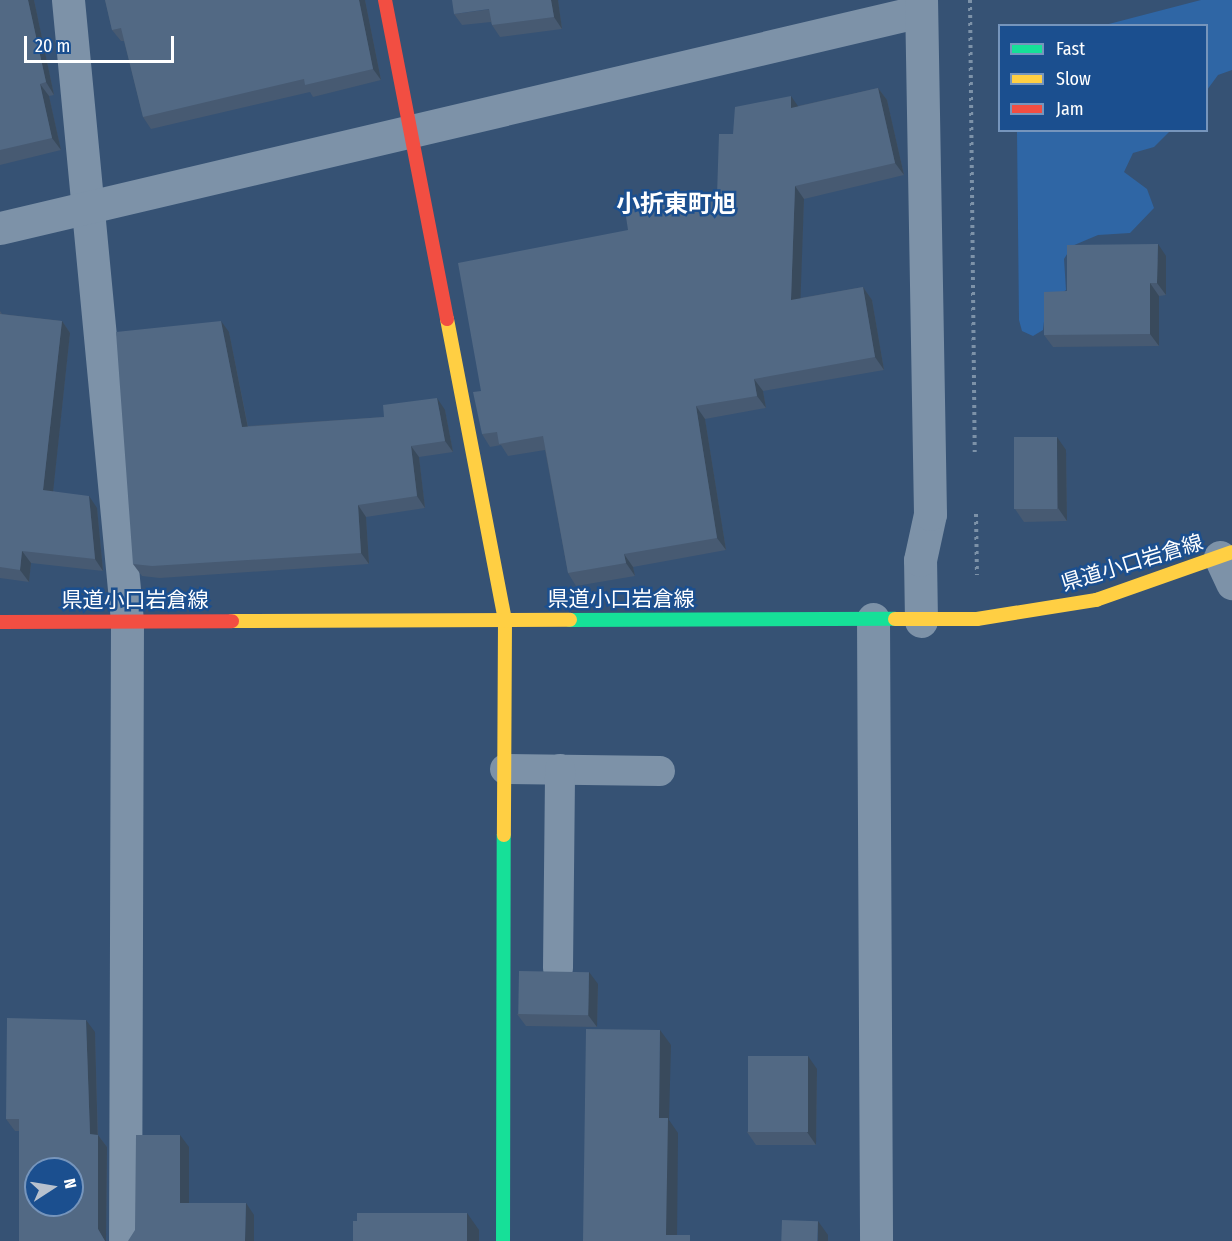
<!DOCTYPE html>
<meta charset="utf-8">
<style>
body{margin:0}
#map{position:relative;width:1232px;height:1241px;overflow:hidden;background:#365274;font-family:"Fira Sans Condensed","Noto Sans JP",sans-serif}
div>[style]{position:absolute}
.green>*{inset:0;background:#2f66a5}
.path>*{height:4px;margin-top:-2px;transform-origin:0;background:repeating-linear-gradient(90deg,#7d92a8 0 3px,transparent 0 7.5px)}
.lane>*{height:30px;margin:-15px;padding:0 15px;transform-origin:15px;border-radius:15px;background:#7d92a8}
.street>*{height:33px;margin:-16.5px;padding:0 16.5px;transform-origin:16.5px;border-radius:16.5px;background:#7d92a8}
.fast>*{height:14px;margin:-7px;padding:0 7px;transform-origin:7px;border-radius:7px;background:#16e098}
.slow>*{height:14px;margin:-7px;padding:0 7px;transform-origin:7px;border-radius:7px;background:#ffcf43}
.jam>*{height:14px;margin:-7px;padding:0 7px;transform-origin:7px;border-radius:7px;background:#f24e42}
.wall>*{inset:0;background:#475a72}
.shaded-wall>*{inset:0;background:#394a5c}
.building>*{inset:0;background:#526984;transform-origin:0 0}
span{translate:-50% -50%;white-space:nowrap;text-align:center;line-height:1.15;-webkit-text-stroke:5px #1b4f8f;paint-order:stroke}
.street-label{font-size:21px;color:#fff}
.quarter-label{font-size:24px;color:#fff;font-weight:700}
.legend{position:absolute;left:998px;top:24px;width:210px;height:108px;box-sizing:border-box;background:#1b4f8f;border:2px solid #7695bc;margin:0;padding:8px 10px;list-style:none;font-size:18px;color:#fff}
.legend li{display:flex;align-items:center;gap:12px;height:30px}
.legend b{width:30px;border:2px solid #7695bc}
.north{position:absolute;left:24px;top:1157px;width:60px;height:60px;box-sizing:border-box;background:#1b4f8f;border:2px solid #7695bc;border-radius:50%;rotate:78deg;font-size:16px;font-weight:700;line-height:24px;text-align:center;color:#fff}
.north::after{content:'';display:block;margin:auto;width:21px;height:27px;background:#b9c2ce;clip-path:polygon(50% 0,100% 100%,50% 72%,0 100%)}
.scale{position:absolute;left:24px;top:36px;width:150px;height:27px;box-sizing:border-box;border:3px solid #fff;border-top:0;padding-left:8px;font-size:18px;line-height:21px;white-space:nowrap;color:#fff;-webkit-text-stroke:4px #1b4f8f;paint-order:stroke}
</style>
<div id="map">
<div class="green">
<div style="clip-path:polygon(1201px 0,1232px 0,1232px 70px,1218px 75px,1207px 90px,1206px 26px,1105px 25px)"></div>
<div style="clip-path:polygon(1017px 131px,1170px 131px,1154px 147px,1133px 153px,1124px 172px,1147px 189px,1154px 208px,1130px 233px,1098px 235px,1072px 246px,1064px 259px,1066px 290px,1046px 304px,1043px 330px,1033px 336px,1022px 331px,1019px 320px)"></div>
</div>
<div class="path">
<div style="left:970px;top:0;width:452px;rotate:89.4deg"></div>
<div style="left:976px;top:514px;width:61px;rotate:89.1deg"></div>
</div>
<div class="lane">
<div style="left:505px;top:769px;width:155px;rotate:0.7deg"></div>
<div style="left:558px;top:968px;width:199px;rotate:-89.4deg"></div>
</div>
<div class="street">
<div style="left:68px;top:0;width:624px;rotate:84.57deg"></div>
<div style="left:127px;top:621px;width:620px;rotate:90.18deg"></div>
<div style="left:0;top:228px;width:946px;rotate:-13.26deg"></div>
<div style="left:1220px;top:557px;width:29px;rotate:65deg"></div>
<div style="left:873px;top:619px;width:622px;rotate:89.72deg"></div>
<div style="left:921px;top:621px;width:61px;rotate:-90.9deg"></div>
<div style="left:920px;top:560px;width:47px;rotate:-77.7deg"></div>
<div style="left:930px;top:514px;width:514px;rotate:-91deg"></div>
</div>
<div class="fast">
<div style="left:570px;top:620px;width:325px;rotate:-0.2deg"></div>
<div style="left:503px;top:1241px;width:406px;rotate:-89.9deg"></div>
</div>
<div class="slow">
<div style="left:447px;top:319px;width:308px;rotate:79.1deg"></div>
<div style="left:505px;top:621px;width:214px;rotate:90.3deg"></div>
<div style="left:895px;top:619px;width:82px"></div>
<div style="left:977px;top:619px;width:121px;rotate:-9.1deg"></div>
<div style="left:1096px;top:600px;width:144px;rotate:-19.4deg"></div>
<div style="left:232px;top:621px;width:338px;rotate:-0.2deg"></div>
</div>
<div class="jam">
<div style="left:385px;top:0;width:325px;rotate:79deg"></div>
<div style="left:0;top:622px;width:232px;rotate:-0.2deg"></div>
</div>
<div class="wall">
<div style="clip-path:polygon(0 0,34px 0,54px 95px,49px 96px,61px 150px,0 165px)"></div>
<div style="clip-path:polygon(105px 0,365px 0,381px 80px,313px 97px,310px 92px,151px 129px,143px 117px,124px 41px,121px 41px,112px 30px)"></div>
<div style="clip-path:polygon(558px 0,562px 29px,500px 37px,492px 25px,491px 22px,462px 25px,454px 14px)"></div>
<div style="clip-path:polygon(878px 88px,887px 100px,904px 175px,804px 199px,800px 298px,863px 287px,872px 300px,884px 370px,763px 391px,766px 408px,705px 419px,726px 550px,633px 567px,635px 576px,576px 586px,568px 573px,545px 450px,508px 456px,501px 445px,490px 447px,482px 434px,481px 391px,628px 230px,717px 195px,733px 134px,798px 106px)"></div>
<div style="clip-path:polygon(1166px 256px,1166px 295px,1159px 296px,1159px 346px,1053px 347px,1044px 335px,1067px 291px)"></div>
<div style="clip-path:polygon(0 311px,2px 314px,62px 321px,70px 333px,53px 491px,97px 508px,103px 571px,31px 563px,29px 582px,0 578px)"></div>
<div style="clip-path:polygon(229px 332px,248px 426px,384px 417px,445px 410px,453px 452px,419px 457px,425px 508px,366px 517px,369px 564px,160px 578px,142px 576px,133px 564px)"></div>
<div style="clip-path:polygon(1066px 450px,1067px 521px,1024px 522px,1015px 509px)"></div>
<div style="clip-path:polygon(598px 984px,597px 1027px,526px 1026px,517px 1014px)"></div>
<div style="clip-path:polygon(95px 1032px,98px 1135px,107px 1147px,106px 1241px,19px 1131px,15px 1131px,6px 1119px)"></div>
<div style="clip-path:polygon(817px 1069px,816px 1145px,756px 1145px,747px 1132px)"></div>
</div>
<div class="shaded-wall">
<div style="clip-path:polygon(28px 0,34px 0,54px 95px,46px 82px)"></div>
<div style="clip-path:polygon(359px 0,365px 0,381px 80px,373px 69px)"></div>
<div style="clip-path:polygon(551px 0,558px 0,562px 29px,554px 17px)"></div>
<div style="clip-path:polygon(40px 84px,49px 96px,61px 150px,52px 138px)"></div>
<div style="clip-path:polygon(878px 88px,887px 100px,904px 175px,895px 163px)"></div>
<div style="clip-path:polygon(791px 96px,800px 109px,791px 108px)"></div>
<div style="clip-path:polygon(795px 186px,804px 199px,800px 313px,791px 300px)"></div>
<div style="clip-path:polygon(1158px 244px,1166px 256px,1166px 295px,1157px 283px)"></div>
<div style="clip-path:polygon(1150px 283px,1159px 296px,1159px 346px,1150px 334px)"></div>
<div style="clip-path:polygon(863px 287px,872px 300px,884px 370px,875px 357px)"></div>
<div style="clip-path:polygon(62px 321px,70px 333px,52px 502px,43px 490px)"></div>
<div style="clip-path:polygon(221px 321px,229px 332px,250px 438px,242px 427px)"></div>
<div style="clip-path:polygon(754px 379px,763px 391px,766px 408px,757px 396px)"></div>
<div style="clip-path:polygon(437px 398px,445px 410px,453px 452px,445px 441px)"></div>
<div style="clip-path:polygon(696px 406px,705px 419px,726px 550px,717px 538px)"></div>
<div style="clip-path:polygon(1057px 437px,1066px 450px,1067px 521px,1058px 508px)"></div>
<div style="clip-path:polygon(411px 446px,419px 457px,425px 508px,417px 496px)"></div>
<div style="clip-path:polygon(89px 496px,97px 508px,103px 571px,95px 559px)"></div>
<div style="clip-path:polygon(358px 505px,366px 517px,369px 564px,361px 553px)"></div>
<div style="clip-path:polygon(22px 551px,31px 563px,29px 582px,20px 570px)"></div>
<div style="clip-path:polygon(624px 554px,633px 567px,635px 576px,626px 563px)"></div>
<div style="clip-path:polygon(589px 972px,598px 984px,597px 1027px,588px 1015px)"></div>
<div style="clip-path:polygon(86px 1020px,95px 1032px,98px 1146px,98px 1135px,107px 1147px,106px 1241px,105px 1241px,98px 1229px,90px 1134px)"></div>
<div style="clip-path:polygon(660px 1030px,671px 1045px,669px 1120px,678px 1133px,677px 1241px,666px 1235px,659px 1118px)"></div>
<div style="clip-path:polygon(808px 1056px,817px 1069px,816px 1145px,807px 1132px)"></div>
<div style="clip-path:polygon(180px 1135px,189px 1147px,189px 1215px,180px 1203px)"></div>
<div style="clip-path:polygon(246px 1203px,254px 1215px,254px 1241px,245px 1241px)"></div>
<div style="clip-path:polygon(467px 1213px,479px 1230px,479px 1241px,467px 1241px)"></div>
<div style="clip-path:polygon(818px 1221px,828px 1235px,828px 1241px,818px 1241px)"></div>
</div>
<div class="building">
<div style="clip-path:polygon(0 0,28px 0,46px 82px,40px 84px,52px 138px,0 150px)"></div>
<div style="clip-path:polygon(105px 0,359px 0,373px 69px,305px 85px,304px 79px,143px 117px,121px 28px,112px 30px)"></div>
<div style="clip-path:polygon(452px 0,551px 0,554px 17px,492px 25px,489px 9px,454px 14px)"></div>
<div style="clip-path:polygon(878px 88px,895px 163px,795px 186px,791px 300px,863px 287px,875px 357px,754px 379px,757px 396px,696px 406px,717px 538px,624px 554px,626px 563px,568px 573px,543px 436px,499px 444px,497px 432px,482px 434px,473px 392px,481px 391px,458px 263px,628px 230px,625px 210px,717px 195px,719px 134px,733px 134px,735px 107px,791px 96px,791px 108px)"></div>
<div style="clip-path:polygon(1158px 244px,1157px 283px,1150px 283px,1150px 334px,1044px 335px,1044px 292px,1067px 291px,1067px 245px)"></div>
<div style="clip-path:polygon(0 314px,62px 321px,43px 490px,89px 496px,95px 559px,22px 551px,20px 570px,0 567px)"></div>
<div style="clip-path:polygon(221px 321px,242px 427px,384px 417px,383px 405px,437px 398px,445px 441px,411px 446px,417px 496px,358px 505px,361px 553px,152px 566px,133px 564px,116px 332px)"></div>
<div style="left:1014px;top:437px;width:43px;height:72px"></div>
<div style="left:519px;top:971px;width:70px;height:43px;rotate:1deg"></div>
<div style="clip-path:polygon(evenodd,7px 1018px,86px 1020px,90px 1134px,98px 1135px,98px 1229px,105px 1241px,19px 1241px,19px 1119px,6px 1119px,7px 1018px,36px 1169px,72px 1169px,72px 1205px,36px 1205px,36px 1169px)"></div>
<div style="clip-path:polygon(586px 1029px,660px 1030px,659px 1118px,668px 1118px,666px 1235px,690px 1235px,690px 1241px,583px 1241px)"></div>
<div style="left:748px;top:1056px;width:60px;height:76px"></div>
<div style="clip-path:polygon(136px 1135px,180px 1135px,180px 1203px,246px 1203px,245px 1241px,128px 1241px,135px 1230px)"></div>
<div style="clip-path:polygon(357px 1213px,467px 1213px,467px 1241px,353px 1241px,353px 1221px,357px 1221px)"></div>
<div style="left:782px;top:1220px;width:36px;height:21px;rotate:2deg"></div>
</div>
<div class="street-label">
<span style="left:1132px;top:563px;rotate:-17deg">県道小口岩倉線</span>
<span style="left:621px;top:599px">県道小口岩倉線</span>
<span style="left:135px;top:600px">県道小口岩倉線</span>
</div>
<div class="quarter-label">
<span style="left:676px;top:205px">小折東町旭</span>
</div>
<ul class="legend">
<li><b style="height:8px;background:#16e098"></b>Fast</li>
<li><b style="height:8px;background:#ffcf43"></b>Slow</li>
<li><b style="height:8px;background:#f24e42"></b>Jam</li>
</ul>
<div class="north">N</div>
<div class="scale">20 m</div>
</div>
